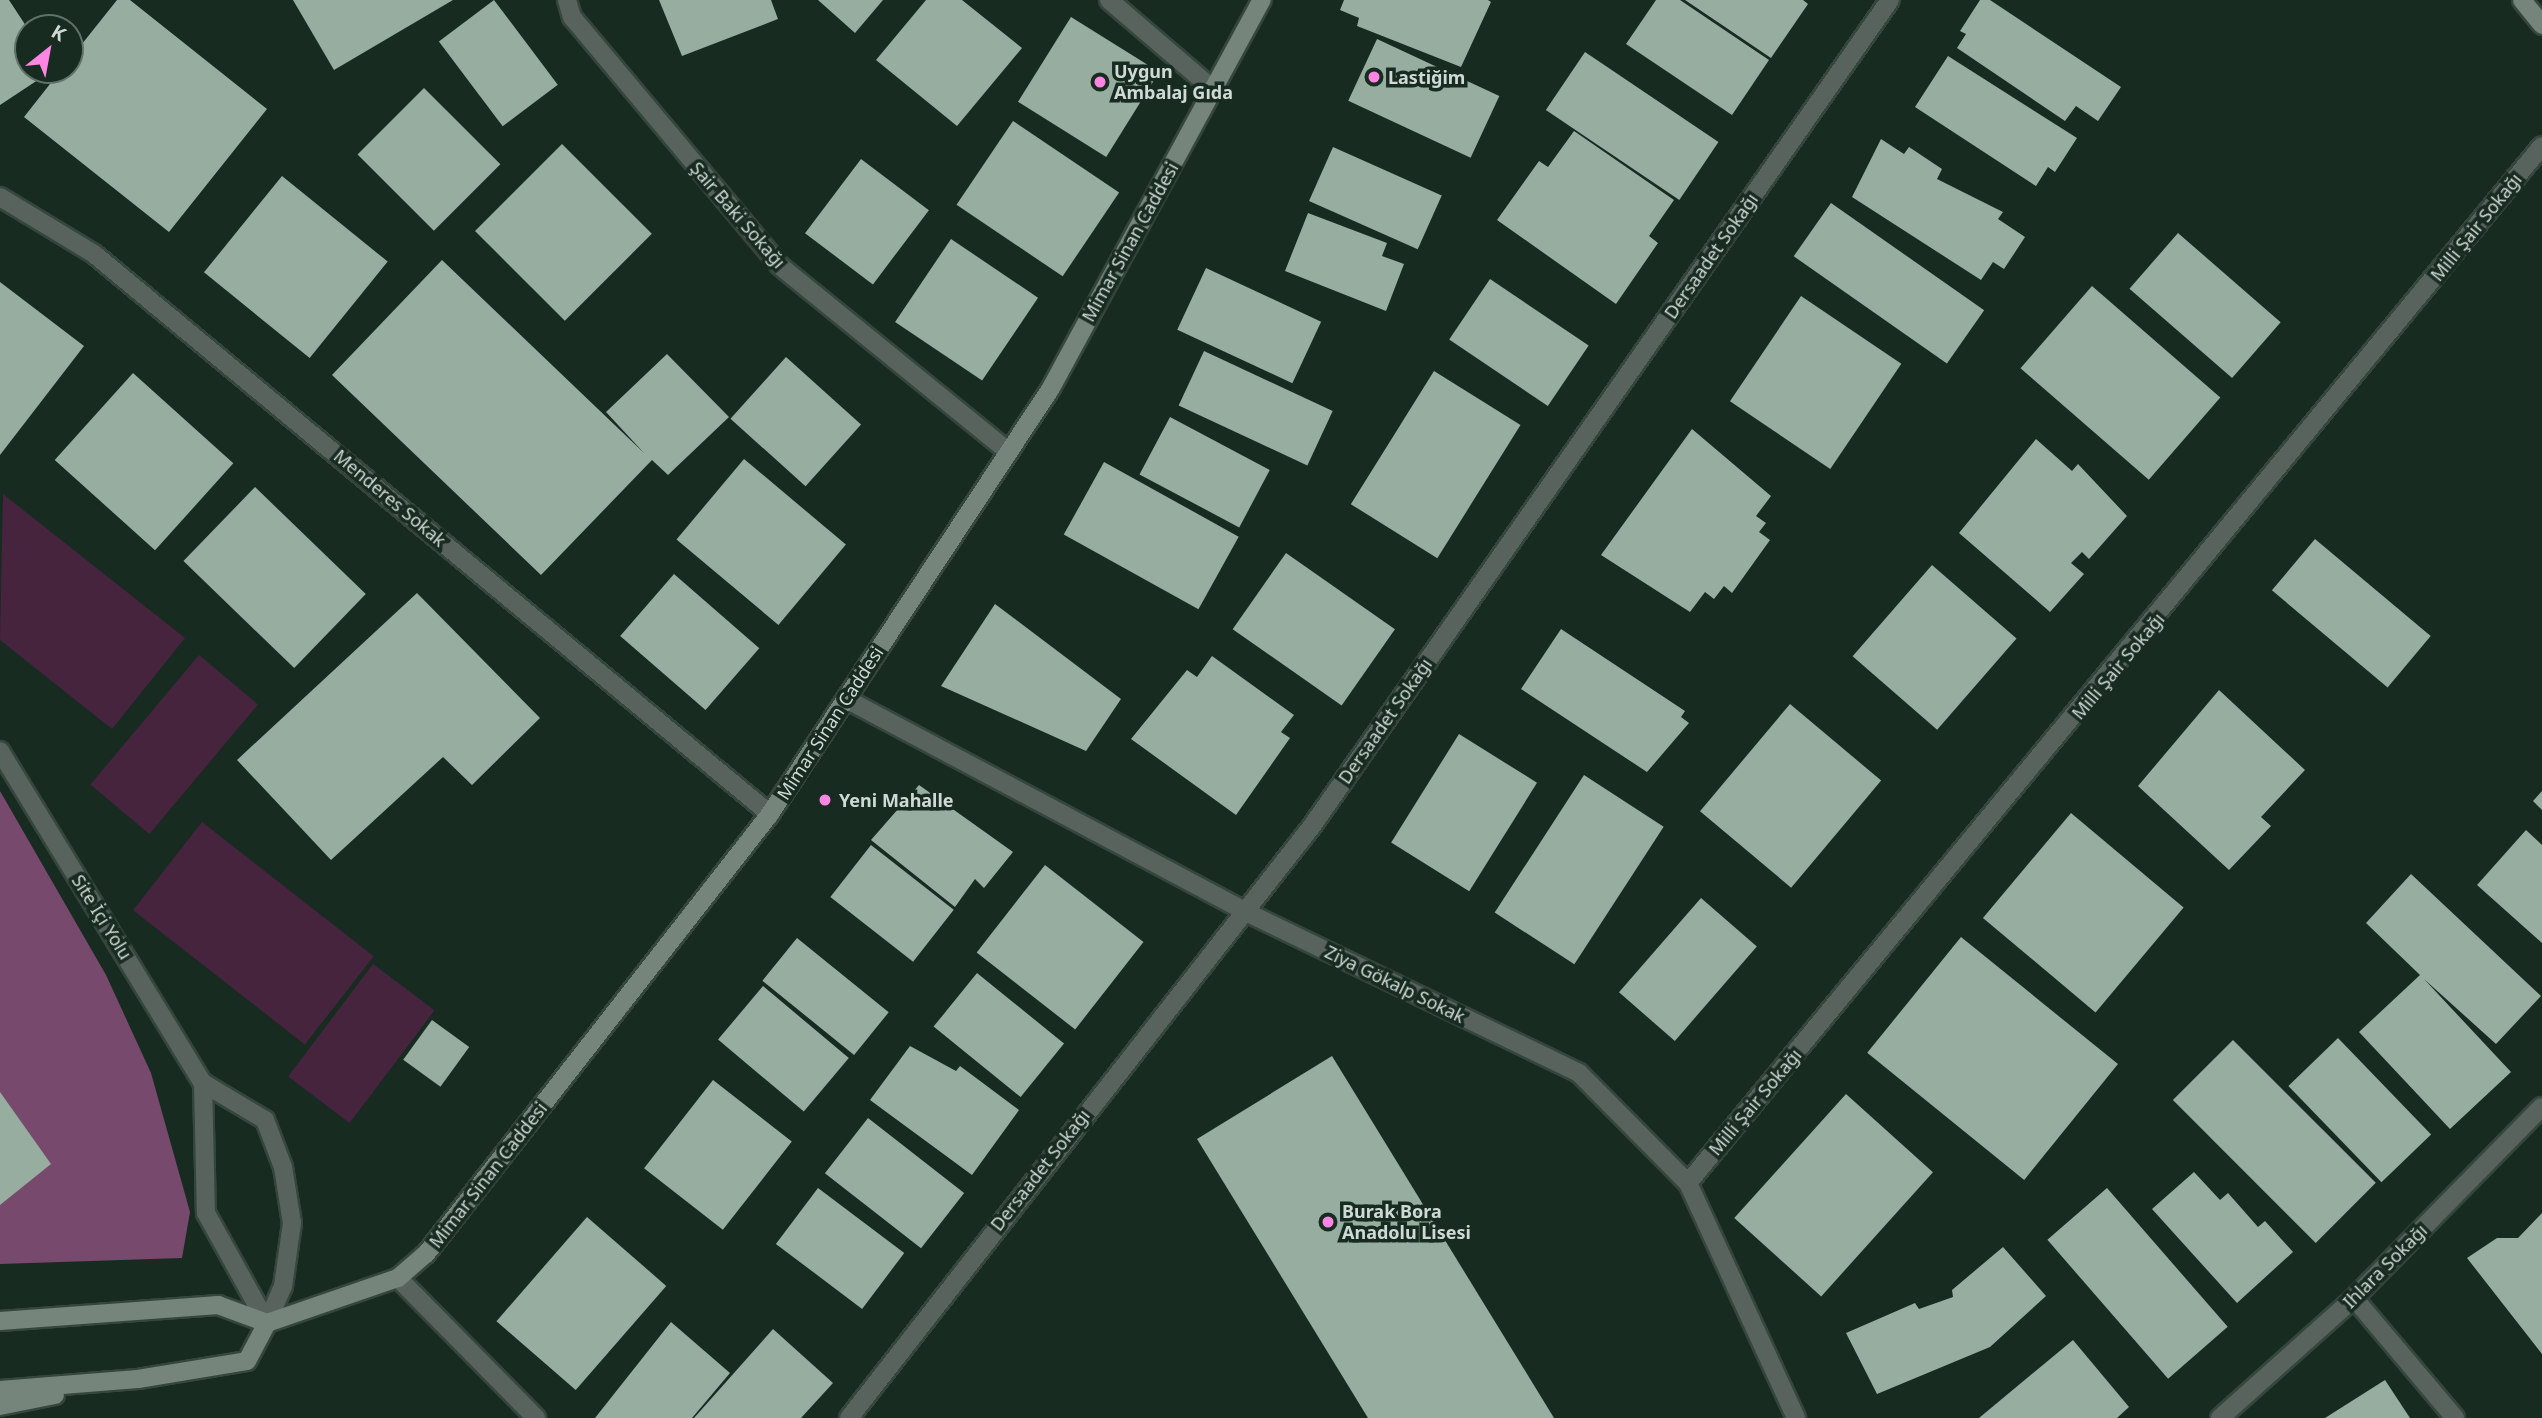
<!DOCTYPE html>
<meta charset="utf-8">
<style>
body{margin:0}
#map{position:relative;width:2542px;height:1418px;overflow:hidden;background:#182b21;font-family:"Noto Sans",sans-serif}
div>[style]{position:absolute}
.green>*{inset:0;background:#46243e;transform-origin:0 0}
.forest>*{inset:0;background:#77496c}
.building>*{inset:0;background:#96ada0;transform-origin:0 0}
.roads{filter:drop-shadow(2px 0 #35473d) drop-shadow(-2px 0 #35473d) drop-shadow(0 2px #35473d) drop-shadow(0 -2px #35473d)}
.lane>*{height:18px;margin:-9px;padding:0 9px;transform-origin:9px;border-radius:9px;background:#59635d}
.street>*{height:18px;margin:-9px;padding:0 9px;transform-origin:9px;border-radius:9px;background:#59635d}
.secondary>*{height:18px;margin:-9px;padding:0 9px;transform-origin:9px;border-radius:9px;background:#76857c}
.dots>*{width:19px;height:19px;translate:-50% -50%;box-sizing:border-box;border:4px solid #182b21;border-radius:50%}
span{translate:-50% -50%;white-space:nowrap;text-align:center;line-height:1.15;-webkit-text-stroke:7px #182b21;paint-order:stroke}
.poi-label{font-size:18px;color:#cedad3;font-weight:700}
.left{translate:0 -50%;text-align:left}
.street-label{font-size:18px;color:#cedad3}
.north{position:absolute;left:14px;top:14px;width:70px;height:70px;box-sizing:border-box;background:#182b21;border:2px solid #617168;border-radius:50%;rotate:31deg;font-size:19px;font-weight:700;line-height:28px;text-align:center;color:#cedad3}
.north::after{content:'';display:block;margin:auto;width:24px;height:32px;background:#fd86e2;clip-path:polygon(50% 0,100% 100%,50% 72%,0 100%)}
</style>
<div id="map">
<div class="green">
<div style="clip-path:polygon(3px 494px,185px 638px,112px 729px,0 640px)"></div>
<div style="left:199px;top:655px;width:77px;height:169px;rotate:40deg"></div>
<div style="left:202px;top:822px;width:218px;height:112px;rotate:38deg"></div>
<div style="left:373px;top:964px;width:77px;height:141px;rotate:37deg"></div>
</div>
<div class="forest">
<div style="clip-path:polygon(0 791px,106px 975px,151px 1073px,190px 1212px,182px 1258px,0 1264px)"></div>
</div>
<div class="building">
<div style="clip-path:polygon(0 0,9px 0,28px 29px,28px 70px,53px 70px,0 105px)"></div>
<div style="clip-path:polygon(117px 0,130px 0,267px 109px,169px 232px,24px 117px,61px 70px,70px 70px,70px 59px)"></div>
<div style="clip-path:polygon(293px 0,453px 0,334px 70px)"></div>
<div style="left:494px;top:0;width:106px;height:69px;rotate:53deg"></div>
<div style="clip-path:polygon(659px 0,771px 0,778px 19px,682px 56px)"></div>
<div style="clip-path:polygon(818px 0,883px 0,855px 33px)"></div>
<div style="clip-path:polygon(926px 0,962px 0,1022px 48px,957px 126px,876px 60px)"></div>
<div style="clip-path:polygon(1344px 0,1488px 0,1491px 2px,1461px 67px,1357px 26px,1359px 18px,1340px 10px)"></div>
<div style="clip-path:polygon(1656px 0,1680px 0,1769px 60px,1732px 115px,1626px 44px)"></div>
<div style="clip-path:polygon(1685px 0,1803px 0,1808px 4px,1771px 58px)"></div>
<div style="clip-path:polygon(1980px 0,1990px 0,2121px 87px,2098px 121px,2076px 106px,2065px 121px,1957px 48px,1966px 34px,1960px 31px)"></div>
<div style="left:1071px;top:17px;width:104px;height:100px;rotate:32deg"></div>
<div style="left:1377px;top:39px;width:135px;height:68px;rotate:25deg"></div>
<div style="left:1585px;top:52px;width:161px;height:70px;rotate:34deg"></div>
<div style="clip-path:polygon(1948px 56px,2077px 138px,2055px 172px,2048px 167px,2036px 186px,1915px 107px)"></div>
<div style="left:424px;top:88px;width:108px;height:94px;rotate:45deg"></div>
<div style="left:1013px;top:121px;width:128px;height:101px;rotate:34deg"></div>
<div style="clip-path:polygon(1574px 131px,1674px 200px,1649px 236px,1658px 243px,1616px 304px,1497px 220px,1539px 161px,1548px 167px)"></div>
<div style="clip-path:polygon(1881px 139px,1904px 154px,1909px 147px,1942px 169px,1937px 179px,2003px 212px,1998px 219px,2025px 237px,2004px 269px,1993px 262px,1981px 280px,1852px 197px)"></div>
<div style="left:562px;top:144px;width:127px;height:123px;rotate:45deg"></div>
<div style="left:1333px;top:147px;width:119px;height:59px;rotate:24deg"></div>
<div style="left:861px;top:159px;width:85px;height:93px;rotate:37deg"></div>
<div style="left:282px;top:176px;width:136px;height:124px;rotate:39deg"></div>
<div style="left:1831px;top:203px;width:187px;height:65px;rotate:35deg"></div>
<div style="clip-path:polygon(1308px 213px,1387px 243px,1382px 256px,1404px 264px,1386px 311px,1285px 271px)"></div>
<div style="left:2178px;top:233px;width:136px;height:74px;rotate:41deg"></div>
<div style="left:951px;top:239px;width:105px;height:100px;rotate:34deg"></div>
<div style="clip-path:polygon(442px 260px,644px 453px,606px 412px,667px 354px,729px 417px,668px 475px,652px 460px,541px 575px,332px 375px)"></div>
<div style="left:1206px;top:268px;width:127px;height:68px;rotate:25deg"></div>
<div style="left:1490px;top:279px;width:119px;height:73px;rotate:34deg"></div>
<div style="clip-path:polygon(0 282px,84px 346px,0 455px)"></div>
<div style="left:2092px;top:286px;width:170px;height:109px;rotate:41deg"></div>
<div style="left:1801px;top:296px;width:121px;height:127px;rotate:34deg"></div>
<div style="left:1204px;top:351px;width:142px;height:60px;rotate:25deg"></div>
<div style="left:786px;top:357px;width:101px;height:83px;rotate:42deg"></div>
<div style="left:1434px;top:371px;width:102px;height:157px;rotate:32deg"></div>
<div style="left:133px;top:373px;width:135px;height:117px;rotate:42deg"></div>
<div style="left:1170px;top:417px;width:113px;height:65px;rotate:28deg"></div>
<div style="clip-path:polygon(1692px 429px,1771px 496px,1756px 516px,1766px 523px,1759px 532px,1770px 540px,1732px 593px,1724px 586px,1714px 599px,1705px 592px,1690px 612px,1601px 555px)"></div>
<div style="clip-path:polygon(2036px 439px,2072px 471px,2078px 464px,2127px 516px,2089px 559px,2082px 552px,2071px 563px,2084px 574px,2050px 612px,1959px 533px)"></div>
<div style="left:744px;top:459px;width:133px;height:105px;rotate:40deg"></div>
<div style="left:1104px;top:462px;width:154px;height:83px;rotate:29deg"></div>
<div style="left:255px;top:487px;width:154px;height:103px;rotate:44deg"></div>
<div style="left:2315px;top:539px;width:151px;height:67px;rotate:40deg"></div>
<div style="left:1286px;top:553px;width:133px;height:93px;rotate:35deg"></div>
<div style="left:1932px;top:565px;width:112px;height:121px;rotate:41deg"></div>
<div style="left:674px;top:574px;width:113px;height:82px;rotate:41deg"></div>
<div style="clip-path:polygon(417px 593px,540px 718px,472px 785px,443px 757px,331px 860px,237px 760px)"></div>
<div style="clip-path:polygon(995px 604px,1121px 699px,1086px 751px,941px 686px)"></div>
<div style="clip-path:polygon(1561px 629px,1685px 711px,1681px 717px,1689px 723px,1647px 772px,1521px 689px)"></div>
<div style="clip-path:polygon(1212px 656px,1294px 715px,1281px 732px,1290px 738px,1236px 815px,1131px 739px,1187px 670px,1197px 677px)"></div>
<div style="clip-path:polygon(2219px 690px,2305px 770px,2261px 817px,2271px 826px,2229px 870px,2138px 786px)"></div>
<div style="left:1790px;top:704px;width:119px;height:140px;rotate:40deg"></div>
<div style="left:1459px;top:734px;width:92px;height:128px;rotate:32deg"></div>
<div style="left:1584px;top:775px;width:95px;height:164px;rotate:33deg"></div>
<div style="clip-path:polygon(919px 785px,1013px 852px,984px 888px,975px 879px,955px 907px,871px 840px)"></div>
<div style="clip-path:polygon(2542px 791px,2542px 810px,2533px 801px)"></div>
<div style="left:2071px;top:813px;width:147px;height:137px;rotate:40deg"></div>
<div style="clip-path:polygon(2526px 830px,2542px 845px,2542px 943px,2477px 885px)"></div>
<div style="left:871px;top:845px;width:105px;height:66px;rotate:38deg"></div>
<div style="left:1045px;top:865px;width:125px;height:111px;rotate:38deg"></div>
<div style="clip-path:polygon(2411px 874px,2541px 996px,2496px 1044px,2424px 979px,2511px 1072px,2450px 1129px,2359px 1032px,2420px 975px,2366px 923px)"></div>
<div style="left:1701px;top:898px;width:74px;height:125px;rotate:41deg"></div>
<div style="left:1961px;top:937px;width:202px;height:149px;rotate:39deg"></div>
<div style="left:797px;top:938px;width:118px;height:55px;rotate:39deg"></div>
<div style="left:977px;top:973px;width:112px;height:69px;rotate:39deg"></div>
<div style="left:763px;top:986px;width:112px;height:70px;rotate:40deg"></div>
<div style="left:432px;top:1020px;width:46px;height:49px;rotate:36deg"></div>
<div style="left:2338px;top:1038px;width:134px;height:69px;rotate:46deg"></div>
<div style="left:2233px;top:1040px;width:202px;height:85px;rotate:45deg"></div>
<div style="clip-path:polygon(910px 1046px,956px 1071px,960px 1066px,1019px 1110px,972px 1175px,870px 1100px)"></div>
<div style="clip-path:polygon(1332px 1056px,1554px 1418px,1368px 1418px,1197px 1139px)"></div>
<div style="left:713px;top:1080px;width:100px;height:112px;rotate:38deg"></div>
<div style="clip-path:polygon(0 1092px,51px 1164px,0 1205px)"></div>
<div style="left:1846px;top:1094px;width:117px;height:167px;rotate:42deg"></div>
<div style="left:868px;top:1118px;width:122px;height:70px;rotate:38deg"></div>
<div style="clip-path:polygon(2194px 1172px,2220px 1200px,2228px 1193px,2258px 1227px,2265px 1221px,2293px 1252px,2237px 1303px,2152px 1209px)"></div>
<div style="left:818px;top:1188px;width:108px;height:70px;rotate:37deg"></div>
<div style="left:2107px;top:1188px;width:184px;height:79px;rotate:49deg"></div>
<div style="clip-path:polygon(2542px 1213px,2542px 1354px,2467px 1258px,2497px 1238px,2518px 1238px)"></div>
<div style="left:587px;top:1217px;width:105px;height:138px;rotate:41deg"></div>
<div style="clip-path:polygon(2003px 1247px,2046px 1296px,1990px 1347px,1877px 1394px,1846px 1333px,1915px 1303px,1919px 1309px,1953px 1297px,1952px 1290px)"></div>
<div style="clip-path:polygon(671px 1322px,730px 1373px,692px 1418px,595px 1418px)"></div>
<div style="clip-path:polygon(773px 1329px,833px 1383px,801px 1418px,694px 1418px)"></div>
<div style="clip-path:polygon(2073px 1340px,2129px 1407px,2117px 1418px,1979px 1418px)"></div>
<div style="clip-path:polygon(2385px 1380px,2410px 1418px,2325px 1418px)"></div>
</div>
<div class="roads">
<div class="lane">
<div style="left:0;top:751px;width:389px;rotate:58.6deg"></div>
<div style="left:203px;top:1083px;width:72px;rotate:30.8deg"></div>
<div style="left:265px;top:1120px;width:50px;rotate:69deg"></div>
<div style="left:283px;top:1167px;width:57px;rotate:80.9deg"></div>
<div style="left:292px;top:1223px;width:64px;rotate:98.1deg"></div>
<div style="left:283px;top:1286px;width:40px;rotate:113.4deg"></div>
<div style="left:203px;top:1083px;width:130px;rotate:88.7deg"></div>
<div style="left:206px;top:1213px;width:126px;rotate:61deg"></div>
</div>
<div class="street">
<div style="left:567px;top:0;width:18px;rotate:74deg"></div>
<div style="left:572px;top:17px;width:324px;rotate:50.1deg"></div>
<div style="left:780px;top:266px;width:295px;rotate:39.1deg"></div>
<div style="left:1109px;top:0;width:137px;rotate:40.6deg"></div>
<div style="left:0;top:197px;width:110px;rotate:31.2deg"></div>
<div style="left:94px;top:254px;width:878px;rotate:39.64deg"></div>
<div style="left:846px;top:699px;width:453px;rotate:28deg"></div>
<div style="left:1246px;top:912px;width:370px;rotate:25.8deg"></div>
<div style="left:1579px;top:1073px;width:155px;rotate:45.3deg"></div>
<div style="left:1688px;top:1183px;width:259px;rotate:65.3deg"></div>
<div style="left:1688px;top:1183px;width:1343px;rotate:-50.53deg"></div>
<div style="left:398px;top:1278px;width:197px;rotate:45.4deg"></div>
<div style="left:2354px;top:1298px;width:157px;rotate:49.9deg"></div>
<div style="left:849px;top:1418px;width:752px;rotate:-51.97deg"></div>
<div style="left:1312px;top:826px;width:1008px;rotate:-55.02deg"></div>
<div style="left:2220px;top:1418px;width:180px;rotate:-41.8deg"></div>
<div style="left:2354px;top:1298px;width:268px;rotate:-45.5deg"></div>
</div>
<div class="secondary">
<div style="left:2522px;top:0;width:32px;rotate:51deg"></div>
<div style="left:0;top:1321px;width:219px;rotate:-4.2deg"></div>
<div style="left:218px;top:1305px;width:52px;rotate:20.2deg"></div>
<div style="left:267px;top:1323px;width:139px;rotate:-19deg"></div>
<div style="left:398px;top:1278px;width:37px;rotate:-41deg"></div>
<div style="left:426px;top:1254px;width:559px;rotate:-51.98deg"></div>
<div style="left:770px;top:814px;width:510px;rotate:-56.59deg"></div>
<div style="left:1051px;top:388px;width:442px;rotate:-61.5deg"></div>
<div style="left:0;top:1390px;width:138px;rotate:-4.6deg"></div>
<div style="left:138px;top:1379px;width:110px;rotate:-9.4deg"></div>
<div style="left:247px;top:1361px;width:43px;rotate:-62.2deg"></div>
<div style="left:0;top:1406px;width:56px;rotate:-11.3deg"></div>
</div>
</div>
<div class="dots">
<div style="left:1374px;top:77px;background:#fd86e2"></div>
<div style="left:1100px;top:82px;background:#fd86e2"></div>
<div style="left:825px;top:800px;background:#fd86e2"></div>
<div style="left:1328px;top:1222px;background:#fd86e2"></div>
</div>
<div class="poi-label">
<span class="left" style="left:1114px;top:82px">Uygun<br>Ambalaj Gıda</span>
<span class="left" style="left:1388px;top:77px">Lastiğim</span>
<span class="left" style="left:839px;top:800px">Yeni Mahalle</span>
<span class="left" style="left:1342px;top:1222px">Burak Bora<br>Anadolu Lisesi</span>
</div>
<div class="street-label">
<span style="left:738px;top:215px;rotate:49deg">Şair Baki Sokağı</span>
<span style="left:2476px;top:227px;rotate:-51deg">Milli Şair Sokağı</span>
<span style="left:1130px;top:242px;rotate:-61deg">Mimar Sinan Caddesi</span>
<span style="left:1711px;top:256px;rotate:-55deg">Dersaadet Sokağı</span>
<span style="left:390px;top:498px;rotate:40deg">Menderes Sokak</span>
<span style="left:2118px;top:666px;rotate:-50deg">Milli Şair Sokağı</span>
<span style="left:1385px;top:721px;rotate:-55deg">Dersaadet Sokağı</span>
<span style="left:830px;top:723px;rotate:-57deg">Mimar Sinan Caddesi</span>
<span style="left:102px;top:917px;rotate:58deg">Site İçi Yolu</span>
<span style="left:1395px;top:984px;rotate:26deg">Ziya Gökalp Sokak</span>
<span style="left:1755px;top:1102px;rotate:-50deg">Milli Şair Sokağı</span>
<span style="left:1040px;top:1170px;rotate:-52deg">Dersaadet Sokağı</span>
<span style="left:488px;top:1175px;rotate:-52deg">Mimar Sinan Caddesi</span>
<span style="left:2385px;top:1266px;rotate:-45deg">Ihlara Sokağı</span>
</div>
<div class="north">K</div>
</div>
